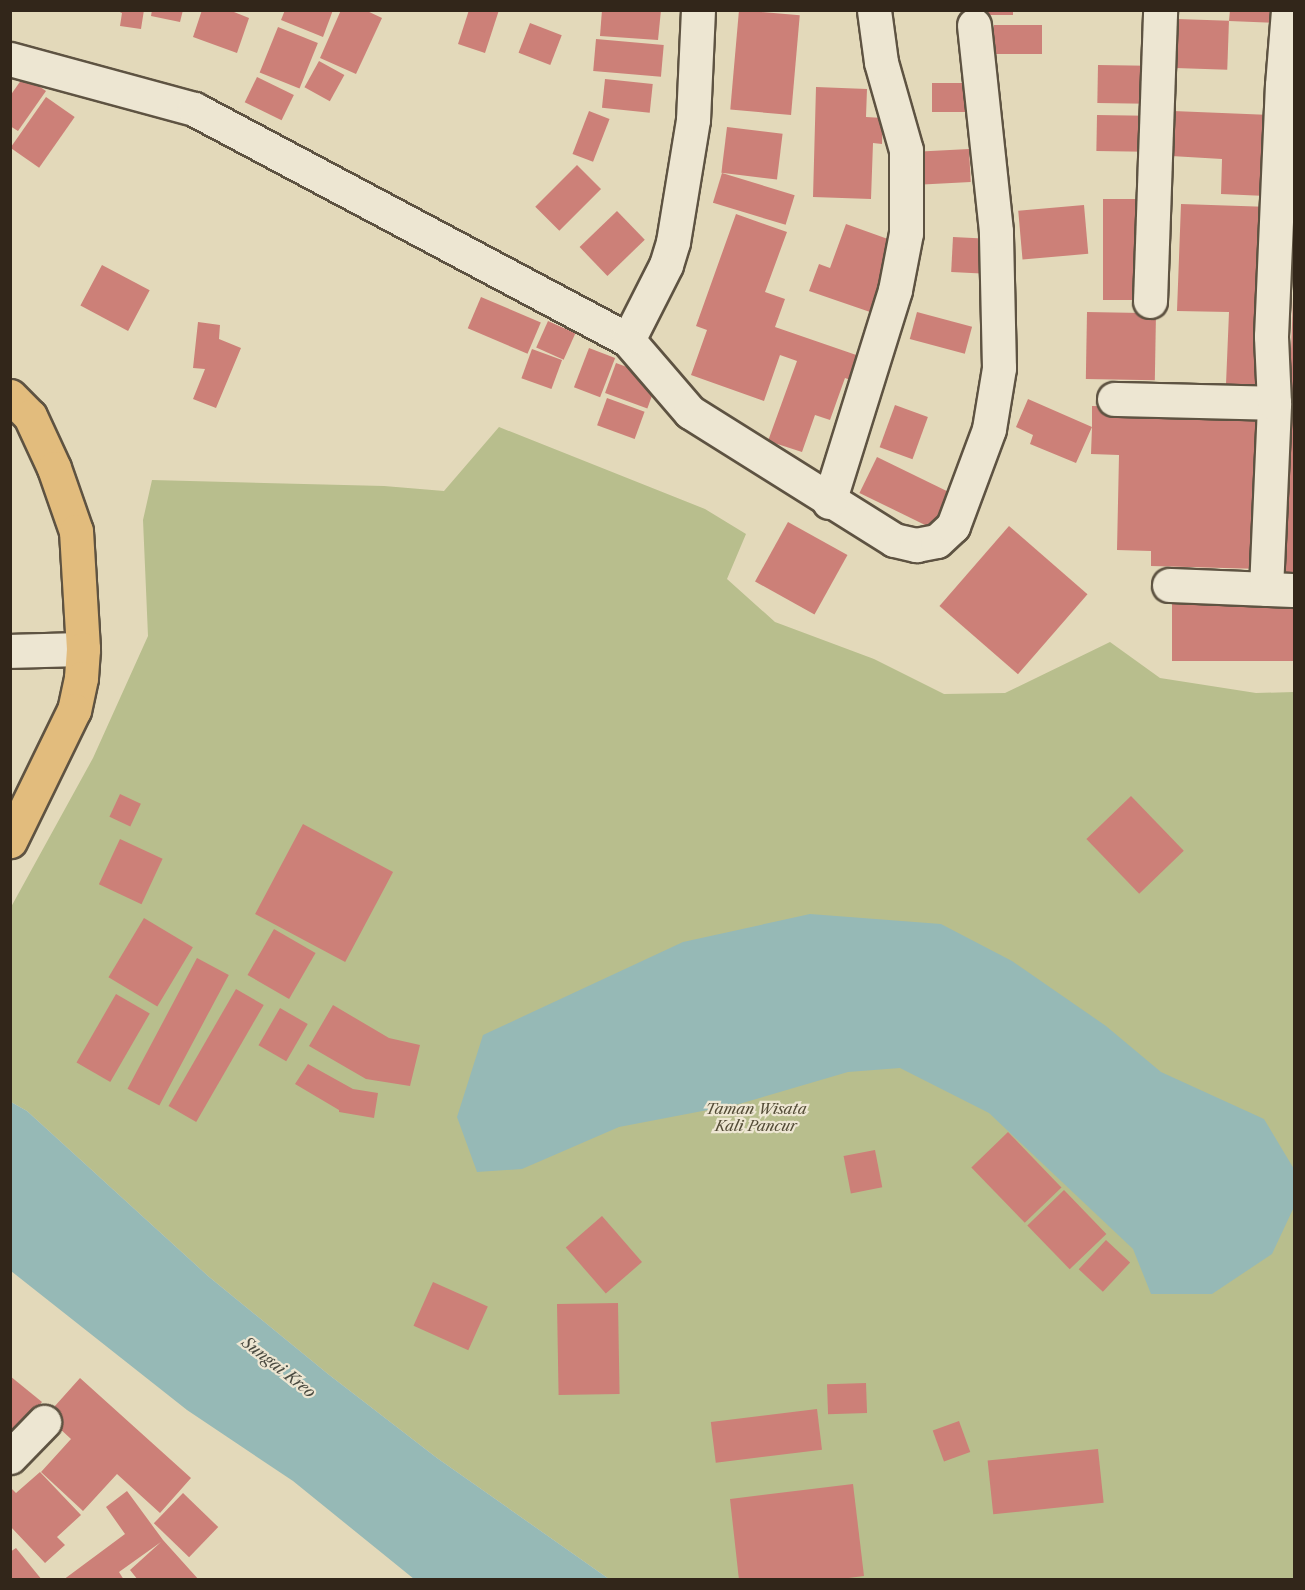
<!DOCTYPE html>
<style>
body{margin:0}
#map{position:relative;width:1305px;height:1590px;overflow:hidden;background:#e3d9ba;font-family:"Libre Caslon Text",serif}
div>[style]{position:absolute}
.green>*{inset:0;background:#b8be8d}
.water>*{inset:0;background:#96b9b6}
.building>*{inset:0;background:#cc8078;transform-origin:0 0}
.roads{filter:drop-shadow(2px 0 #5e5342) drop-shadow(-2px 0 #5e5342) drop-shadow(0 2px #5e5342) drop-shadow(0 -2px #5e5342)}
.minor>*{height:33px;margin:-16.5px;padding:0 16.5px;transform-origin:16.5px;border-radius:16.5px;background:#ede6d2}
.major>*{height:33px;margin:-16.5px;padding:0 16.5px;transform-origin:16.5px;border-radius:16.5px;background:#e2bc7d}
span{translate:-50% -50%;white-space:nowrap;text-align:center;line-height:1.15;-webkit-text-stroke:4.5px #ede6d2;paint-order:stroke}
.park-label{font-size:15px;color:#544c37;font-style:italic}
.water-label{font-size:16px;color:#4b4b41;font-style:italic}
.frame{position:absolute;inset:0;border:12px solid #32261a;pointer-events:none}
</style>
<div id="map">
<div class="green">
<div style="clip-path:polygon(499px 427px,705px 509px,746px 534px,727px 579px,775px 622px,874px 659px,944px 694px,1005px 693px,1110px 642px,1160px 678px,1256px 693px,1294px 692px,1294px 1579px,609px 1579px,437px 1458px,328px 1374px,208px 1276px,27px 1111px,11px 1102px,11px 907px,93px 758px,148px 636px,143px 520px,152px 480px,384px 486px,444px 491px)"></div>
</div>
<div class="water">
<div style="clip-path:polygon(810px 914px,941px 924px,1012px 961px,1106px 1026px,1161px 1072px,1264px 1119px,1294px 1169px,1294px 1207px,1272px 1254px,1212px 1294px,1151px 1294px,1133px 1249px,989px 1113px,900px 1068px,848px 1072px,739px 1104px,619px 1127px,522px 1169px,477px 1172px,457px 1117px,483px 1035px,683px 942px)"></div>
<div style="clip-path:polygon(11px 1102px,27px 1111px,208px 1276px,328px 1374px,437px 1458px,609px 1579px,414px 1579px,293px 1481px,187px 1410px,11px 1271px)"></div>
</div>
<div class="building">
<div style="clip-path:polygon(115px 10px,144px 10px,141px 29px,120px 26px,122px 13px)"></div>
<div style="clip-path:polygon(152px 10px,183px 10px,180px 22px,151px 16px)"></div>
<div style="clip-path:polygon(202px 10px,229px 10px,249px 18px,237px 53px,193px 37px)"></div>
<div style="clip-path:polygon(285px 10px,333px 10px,323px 37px,281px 20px)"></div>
<div style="clip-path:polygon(341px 10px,365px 10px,382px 18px,356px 74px,320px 58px)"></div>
<div style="clip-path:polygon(469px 10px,499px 10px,485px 53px,458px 44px)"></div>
<div style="clip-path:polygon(602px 10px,661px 10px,658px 40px,600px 36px)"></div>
<div style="left:739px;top:10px;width:61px;height:100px;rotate:5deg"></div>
<div style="left:981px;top:10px;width:32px;height:5px"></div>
<div style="clip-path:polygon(1230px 10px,1275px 10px,1275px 23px,1229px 21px)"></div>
<div style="left:1177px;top:19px;width:52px;height:49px;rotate:2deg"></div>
<div style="left:530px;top:23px;width:34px;height:32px;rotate:21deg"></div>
<div style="left:994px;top:25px;width:48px;height:29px"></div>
<div style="left:278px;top:27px;width:43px;height:49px;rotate:22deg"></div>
<div style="left:596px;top:39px;width:68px;height:32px;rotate:5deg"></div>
<div style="left:319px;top:61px;width:29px;height:30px;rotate:29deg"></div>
<div style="left:1098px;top:65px;width:49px;height:38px;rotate:1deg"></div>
<div style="clip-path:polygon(24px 76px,46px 91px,18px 131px,10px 126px,10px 96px)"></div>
<div style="left:257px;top:77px;width:41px;height:28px;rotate:26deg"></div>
<div style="left:605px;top:79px;width:48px;height:29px;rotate:6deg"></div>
<div style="left:975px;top:83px;width:29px;height:43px;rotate:90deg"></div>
<div style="clip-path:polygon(816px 87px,867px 89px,866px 117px,883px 118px,882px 144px,873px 143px,871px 199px,813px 197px)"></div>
<div style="left:46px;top:97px;width:35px;height:62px;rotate:35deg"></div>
<div style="left:589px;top:111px;width:22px;height:46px;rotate:21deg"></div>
<div style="clip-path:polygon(1173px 111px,1271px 115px,1266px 196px,1221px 194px,1222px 159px,1171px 156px)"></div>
<div style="left:1097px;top:115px;width:49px;height:36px;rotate:1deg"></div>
<div style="left:727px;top:127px;width:56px;height:46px;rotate:7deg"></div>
<div style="left:969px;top:149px;width:33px;height:48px;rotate:87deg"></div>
<div style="left:577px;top:165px;width:34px;height:59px;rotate:45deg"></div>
<div style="left:722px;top:173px;width:76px;height:31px;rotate:17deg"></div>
<div style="left:1103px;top:199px;width:41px;height:101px"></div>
<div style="clip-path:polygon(1181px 204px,1271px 207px,1264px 386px,1226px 384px,1229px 312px,1177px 311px)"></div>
<div style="left:1084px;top:205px;width:49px;height:66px;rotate:85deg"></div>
<div style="left:617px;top:211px;width:40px;height:52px;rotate:46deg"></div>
<div style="clip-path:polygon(736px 214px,787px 232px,765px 292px,785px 299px,775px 327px,865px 358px,856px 382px,845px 378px,830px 420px,815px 415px,802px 452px,768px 441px,797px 361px,780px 355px,764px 401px,691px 375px,707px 330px,696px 326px)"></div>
<div style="clip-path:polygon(846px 224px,899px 243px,873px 313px,809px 291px,819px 264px,830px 268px)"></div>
<div style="left:953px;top:237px;width:40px;height:35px;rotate:3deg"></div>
<div style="left:102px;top:265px;width:54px;height:46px;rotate:28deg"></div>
<div style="left:481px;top:297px;width:65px;height:34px;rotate:23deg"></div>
<div style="clip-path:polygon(1293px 298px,1294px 298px,1294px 574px,1283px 574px)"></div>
<div style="left:917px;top:312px;width:57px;height:28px;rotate:15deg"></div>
<div style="left:1087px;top:312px;width:69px;height:67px;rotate:1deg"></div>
<div style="left:548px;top:321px;width:30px;height:29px;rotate:24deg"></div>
<div style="clip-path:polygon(198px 322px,220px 325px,219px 339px,241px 348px,216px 408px,193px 399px,205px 369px,193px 368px)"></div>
<div style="left:589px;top:348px;width:28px;height:42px;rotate:21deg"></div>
<div style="left:532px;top:349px;width:32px;height:31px;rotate:20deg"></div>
<div style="left:616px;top:363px;width:45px;height:32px;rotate:20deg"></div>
<div style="left:607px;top:398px;width:40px;height:29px;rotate:20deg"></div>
<div style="clip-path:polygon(1028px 399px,1092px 427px,1092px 406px,1264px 409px,1261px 569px,1151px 566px,1151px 551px,1117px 550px,1119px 455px,1091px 454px,1092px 427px,1076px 463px,1030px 444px,1033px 435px,1016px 427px)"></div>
<div style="left:895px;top:405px;width:35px;height:45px;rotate:20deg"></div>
<div style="left:877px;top:457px;width:85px;height:40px;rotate:26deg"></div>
<div style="left:788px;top:522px;width:68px;height:68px;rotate:29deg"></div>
<div style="left:1009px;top:526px;width:104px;height:106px;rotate:41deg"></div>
<div style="left:1294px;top:601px;width:60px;height:122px;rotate:90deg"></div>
<div style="left:120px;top:794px;width:23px;height:25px;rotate:25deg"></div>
<div style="left:1131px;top:796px;width:76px;height:62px;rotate:46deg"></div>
<div style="left:303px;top:824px;width:102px;height:102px;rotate:28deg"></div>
<div style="left:120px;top:839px;width:47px;height:50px;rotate:25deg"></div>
<div style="left:144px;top:918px;width:57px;height:69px;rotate:31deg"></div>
<div style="left:274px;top:929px;width:48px;height:53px;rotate:30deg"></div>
<div style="left:197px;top:958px;width:36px;height:148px;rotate:28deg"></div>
<div style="left:236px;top:989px;width:32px;height:135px;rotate:30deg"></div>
<div style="left:116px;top:994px;width:39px;height:79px;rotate:30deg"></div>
<div style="clip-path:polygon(333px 1005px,389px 1038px,420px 1045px,410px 1086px,366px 1079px,309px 1046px)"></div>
<div style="left:280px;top:1008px;width:32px;height:43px;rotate:30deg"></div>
<div style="clip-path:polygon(308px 1064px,353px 1089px,378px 1093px,374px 1118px,339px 1112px,339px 1110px,295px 1084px)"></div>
<div style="left:1008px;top:1132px;width:77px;height:51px;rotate:46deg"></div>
<div style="left:875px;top:1150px;width:38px;height:32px;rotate:79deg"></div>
<div style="left:1064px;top:1190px;width:61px;height:51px;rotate:46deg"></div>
<div style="left:602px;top:1216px;width:61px;height:48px;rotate:49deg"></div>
<div style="left:1106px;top:1240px;width:33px;height:40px;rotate:43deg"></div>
<div style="left:433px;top:1282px;width:60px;height:48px;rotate:24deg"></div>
<div style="left:618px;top:1303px;width:91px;height:61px;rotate:89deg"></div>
<div style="clip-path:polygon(10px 1376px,42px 1402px,10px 1440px)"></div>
<div style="clip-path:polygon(80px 1378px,191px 1478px,160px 1513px,117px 1474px,83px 1511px,41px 1472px,71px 1439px,46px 1416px)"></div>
<div style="left:866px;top:1383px;width:30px;height:39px;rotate:88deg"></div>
<div style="left:817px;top:1409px;width:41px;height:107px;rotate:83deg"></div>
<div style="left:959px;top:1421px;width:33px;height:28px;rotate:70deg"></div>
<div style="left:1098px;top:1449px;width:54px;height:111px;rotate:84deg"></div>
<div style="clip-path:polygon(40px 1472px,81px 1515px,57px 1537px,65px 1545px,45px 1563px,10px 1526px,10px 1487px,16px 1493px)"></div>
<div style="clip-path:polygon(853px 1484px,864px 1576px,833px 1580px,739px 1580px,730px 1499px)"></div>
<div style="clip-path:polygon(127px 1491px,163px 1540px,199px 1580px,138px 1580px,130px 1570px,161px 1542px,119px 1572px,124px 1580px,63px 1580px,125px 1534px,106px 1507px)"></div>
<div style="left:183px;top:1493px;width:49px;height:42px;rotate:44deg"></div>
<div style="clip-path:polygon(16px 1548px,42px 1580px,10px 1580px,10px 1552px)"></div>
</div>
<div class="roads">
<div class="minor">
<div style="left:10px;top:59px;width:191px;rotate:15.2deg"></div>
<div style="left:194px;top:109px;width:492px;rotate:28deg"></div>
<div style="left:628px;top:340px;width:95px;rotate:49.3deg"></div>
<div style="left:690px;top:412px;width:241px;rotate:32.1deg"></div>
<div style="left:894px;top:540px;width:23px;rotate:13deg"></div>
<div style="left:916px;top:545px;width:21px;rotate:-11deg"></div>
<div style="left:937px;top:541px;width:22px;rotate:-43deg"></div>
<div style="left:953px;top:526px;width:103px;rotate:-69.6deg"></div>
<div style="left:989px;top:429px;width:62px;rotate:-80.7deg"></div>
<div style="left:999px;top:368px;width:137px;rotate:-91.3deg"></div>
<div style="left:996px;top:231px;width:207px;rotate:-96.1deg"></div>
<div style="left:1150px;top:301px;width:291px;rotate:-88deg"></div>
<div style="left:628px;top:340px;width:84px;rotate:-63.1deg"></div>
<div style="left:666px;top:265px;width:24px;rotate:-73deg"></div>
<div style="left:673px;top:242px;width:124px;rotate:-80.7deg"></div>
<div style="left:693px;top:120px;width:110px;rotate:-87.4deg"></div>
<div style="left:1114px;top:399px;width:160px;rotate:1.4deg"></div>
<div style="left:829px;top:502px;width:222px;rotate:-72.7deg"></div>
<div style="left:895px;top:290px;width:58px;rotate:-79.1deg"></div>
<div style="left:906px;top:233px;width:83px;rotate:-90deg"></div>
<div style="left:906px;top:150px;width:91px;rotate:-105.9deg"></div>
<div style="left:881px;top:62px;width:52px;rotate:-97.7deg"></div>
<div style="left:1169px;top:585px;width:125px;rotate:2.3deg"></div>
<div style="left:1266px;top:589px;width:186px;rotate:-87.5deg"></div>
<div style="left:1274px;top:403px;width:67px;rotate:-92.6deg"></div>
<div style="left:1271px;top:336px;width:251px;rotate:-87.5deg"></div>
<div style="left:1282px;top:85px;width:75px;rotate:-85.4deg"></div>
<div style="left:10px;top:651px;width:73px;rotate:-1.6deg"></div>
<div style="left:10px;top:1457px;width:49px;rotate:-45.8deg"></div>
</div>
<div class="major">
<div style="left:10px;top:396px;width:28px;rotate:45deg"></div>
<div style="left:30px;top:416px;width:57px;rotate:65.2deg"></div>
<div style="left:54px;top:468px;width:67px;rotate:70.8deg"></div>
<div style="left:76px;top:531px;width:118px;rotate:86.6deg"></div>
<div style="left:83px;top:649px;width:29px;rotate:94deg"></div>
<div style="left:81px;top:678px;width:33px;rotate:102deg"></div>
<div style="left:74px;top:710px;width:146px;rotate:116deg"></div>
</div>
</div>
<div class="park-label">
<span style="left:756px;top:1117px">Taman Wisata<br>Kali Pancur</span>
</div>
<div class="water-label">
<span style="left:279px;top:1367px;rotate:38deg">Sungai Kreo</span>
</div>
<div class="frame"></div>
</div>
